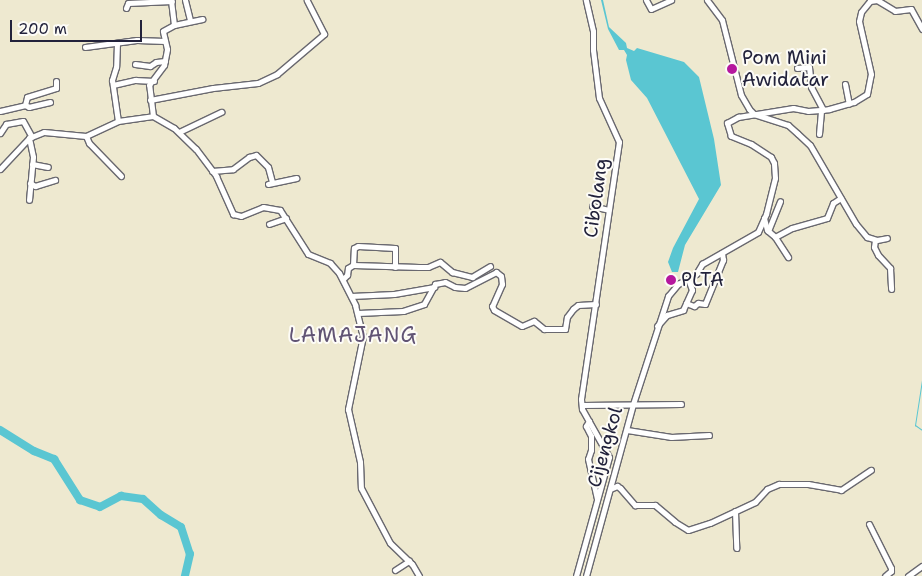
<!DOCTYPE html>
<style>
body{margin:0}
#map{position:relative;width:922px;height:576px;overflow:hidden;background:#eee9d0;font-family:"Shantell Sans",sans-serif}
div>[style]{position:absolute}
.water>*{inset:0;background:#5ac6d2}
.stream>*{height:1px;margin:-0.5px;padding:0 0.5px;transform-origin:0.5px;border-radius:0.5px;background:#5ac6d2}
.river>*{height:8px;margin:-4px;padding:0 4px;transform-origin:4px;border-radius:4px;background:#5ac6d2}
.roads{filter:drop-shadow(1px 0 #69686f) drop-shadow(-1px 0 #69686f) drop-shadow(0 1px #69686f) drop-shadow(0 -1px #69686f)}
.minor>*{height:5px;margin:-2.5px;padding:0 2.5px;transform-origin:2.5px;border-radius:2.5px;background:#fff}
.dots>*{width:14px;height:14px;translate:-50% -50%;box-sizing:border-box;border:2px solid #fdfcf7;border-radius:50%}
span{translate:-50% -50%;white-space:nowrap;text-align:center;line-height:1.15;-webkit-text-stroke:4px #fdfcf7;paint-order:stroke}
.poi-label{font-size:19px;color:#22223b}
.left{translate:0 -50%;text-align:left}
.street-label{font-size:19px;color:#22223b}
.quarter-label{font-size:21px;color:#615474;letter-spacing:1px}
.scale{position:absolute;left:10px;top:20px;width:132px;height:22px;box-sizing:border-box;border:2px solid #22223b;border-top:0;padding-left:6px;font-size:15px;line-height:18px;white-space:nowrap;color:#22223b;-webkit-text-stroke:4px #fdfcf7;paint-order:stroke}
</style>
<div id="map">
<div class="water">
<div style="clip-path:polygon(601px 0,603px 0,609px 27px,626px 43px,627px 48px,634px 51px,637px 48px,684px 62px,699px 77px,714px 139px,721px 185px,685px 245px,678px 272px,672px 272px,668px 262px,673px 248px,699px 199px,647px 98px,631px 80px,626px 60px,627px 55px,624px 50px,619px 50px,608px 29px)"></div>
</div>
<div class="stream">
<div style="left:922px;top:380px;width:46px;rotate:98.8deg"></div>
<div style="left:915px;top:425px;width:9px;rotate:36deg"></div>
</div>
<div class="river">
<div style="left:0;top:430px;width:40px;rotate:32deg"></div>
<div style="left:34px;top:451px;width:22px;rotate:22deg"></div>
<div style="left:54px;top:459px;width:49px;rotate:57.6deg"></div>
<div style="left:80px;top:500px;width:21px;rotate:19deg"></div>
<div style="left:100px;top:507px;width:24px;rotate:-28deg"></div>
<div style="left:121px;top:496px;width:22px;rotate:8deg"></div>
<div style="left:143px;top:499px;width:24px;rotate:42deg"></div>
<div style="left:161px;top:515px;width:23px;rotate:31deg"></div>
<div style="left:181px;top:527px;width:28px;rotate:72deg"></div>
<div style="left:190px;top:554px;width:23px;rotate:103deg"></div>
</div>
<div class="roads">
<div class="minor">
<div style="left:185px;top:0;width:21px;rotate:76deg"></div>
<div style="left:646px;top:0;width:10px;rotate:61deg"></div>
<div style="left:651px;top:9px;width:22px;rotate:-24deg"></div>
<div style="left:707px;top:0;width:25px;rotate:53deg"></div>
<div style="left:722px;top:20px;width:77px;rotate:75.8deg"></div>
<div style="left:741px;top:95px;width:16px;rotate:60deg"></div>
<div style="left:749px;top:109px;width:7px;rotate:45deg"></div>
<div style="left:754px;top:114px;width:36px;rotate:18deg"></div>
<div style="left:788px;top:125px;width:13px;rotate:42deg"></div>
<div style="left:798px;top:134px;width:16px;rotate:43deg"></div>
<div style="left:810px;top:145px;width:91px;rotate:59.8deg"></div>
<div style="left:856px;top:224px;width:17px;rotate:50deg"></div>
<div style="left:867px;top:237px;width:10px;rotate:17deg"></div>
<div style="left:877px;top:240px;width:10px;rotate:-11deg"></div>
<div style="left:126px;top:8px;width:5px;rotate:-68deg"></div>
<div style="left:128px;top:3px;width:44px;rotate:-2.6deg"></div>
<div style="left:174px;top:25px;width:29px;rotate:-12deg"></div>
<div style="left:117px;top:43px;width:24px;rotate:92deg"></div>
<div style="left:116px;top:67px;width:14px;rotate:107deg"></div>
<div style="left:112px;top:80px;width:41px;rotate:81.7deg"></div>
<div style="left:85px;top:47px;width:52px;rotate:-7.7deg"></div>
<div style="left:137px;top:40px;width:28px;rotate:2deg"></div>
<div style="left:135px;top:64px;width:15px;rotate:8deg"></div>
<div style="left:150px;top:66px;width:7px;rotate:-34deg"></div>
<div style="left:156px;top:62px;width:9px;rotate:-6deg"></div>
<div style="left:797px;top:68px;width:12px;rotate:-5deg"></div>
<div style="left:809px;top:67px;width:20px;rotate:84deg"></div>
<div style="left:811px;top:87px;width:26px;rotate:62deg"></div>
<div style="left:845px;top:84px;width:20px;rotate:79deg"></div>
<div style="left:113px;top:85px;width:23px;rotate:-13deg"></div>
<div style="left:135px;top:80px;width:19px;rotate:3deg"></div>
<div style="left:150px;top:100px;width:64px;rotate:-10.8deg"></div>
<div style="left:213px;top:88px;width:45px;rotate:-6.3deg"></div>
<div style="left:258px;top:83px;width:21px;rotate:-25deg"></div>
<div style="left:277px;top:74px;width:62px;rotate:-40.4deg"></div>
<div style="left:324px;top:34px;width:38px;rotate:-117deg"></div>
<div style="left:50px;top:102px;width:22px;rotate:167deg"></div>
<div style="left:29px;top:107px;width:4px;rotate:-153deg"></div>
<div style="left:25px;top:105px;width:8px;rotate:-76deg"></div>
<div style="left:27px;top:97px;width:30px;rotate:-17deg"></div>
<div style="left:56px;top:88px;width:7px;rotate:-90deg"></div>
<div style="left:0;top:111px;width:26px;rotate:-13deg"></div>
<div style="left:153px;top:116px;width:31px;rotate:-97deg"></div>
<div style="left:149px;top:85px;width:25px;rotate:-53deg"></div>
<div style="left:164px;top:65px;width:16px;rotate:-79deg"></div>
<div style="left:167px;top:49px;width:18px;rotate:-103deg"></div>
<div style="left:163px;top:31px;width:13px;rotate:-29deg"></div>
<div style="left:174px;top:25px;width:25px;rotate:-97deg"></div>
<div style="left:179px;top:132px;width:47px;rotate:-25.5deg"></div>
<div style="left:0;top:133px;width:11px;rotate:-56deg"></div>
<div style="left:6px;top:124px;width:17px;rotate:-10deg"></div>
<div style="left:23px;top:121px;width:18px;rotate:61deg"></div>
<div style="left:819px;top:134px;width:23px;rotate:-85deg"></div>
<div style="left:86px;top:136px;width:8px;rotate:67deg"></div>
<div style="left:89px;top:143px;width:46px;rotate:45.9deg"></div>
<div style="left:29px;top:138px;width:19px;rotate:78deg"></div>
<div style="left:33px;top:157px;width:43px;rotate:95.3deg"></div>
<div style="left:32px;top:164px;width:16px;rotate:11deg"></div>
<div style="left:0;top:169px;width:42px;rotate:-46.9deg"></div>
<div style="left:29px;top:138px;width:16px;rotate:-22deg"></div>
<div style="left:44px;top:132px;width:42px;rotate:5.4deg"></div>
<div style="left:86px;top:136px;width:35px;rotate:-25deg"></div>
<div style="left:118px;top:121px;width:35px;rotate:-8deg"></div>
<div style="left:153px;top:116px;width:24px;rotate:30deg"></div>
<div style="left:174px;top:128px;width:30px;rotate:44deg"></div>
<div style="left:196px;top:149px;width:34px;rotate:53deg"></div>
<div style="left:216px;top:176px;width:42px;rotate:65.9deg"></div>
<div style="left:233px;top:214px;width:8px;rotate:14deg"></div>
<div style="left:241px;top:216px;width:24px;rotate:-22deg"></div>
<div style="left:263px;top:207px;width:17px;rotate:10deg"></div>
<div style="left:280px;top:210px;width:52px;rotate:57.5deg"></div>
<div style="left:308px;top:254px;width:24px;rotate:22deg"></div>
<div style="left:330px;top:263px;width:13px;rotate:48deg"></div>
<div style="left:339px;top:273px;width:36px;rotate:63deg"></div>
<div style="left:355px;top:305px;width:32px;rotate:76deg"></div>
<div style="left:363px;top:336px;width:75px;rotate:101.6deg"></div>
<div style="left:348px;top:409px;width:54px;rotate:77.2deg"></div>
<div style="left:360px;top:462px;width:26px;rotate:88deg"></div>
<div style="left:361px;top:488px;width:62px;rotate:62.2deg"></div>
<div style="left:390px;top:543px;width:30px;rotate:44deg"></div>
<div style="left:412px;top:564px;width:14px;rotate:60deg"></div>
<div style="left:212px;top:171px;width:21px;rotate:-5deg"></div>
<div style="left:233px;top:169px;width:20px;rotate:-37deg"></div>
<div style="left:249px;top:157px;width:7px;rotate:-16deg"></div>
<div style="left:256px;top:155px;width:17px;rotate:45deg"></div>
<div style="left:268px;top:167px;width:16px;rotate:75deg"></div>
<div style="left:30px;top:183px;width:6px;rotate:31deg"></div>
<div style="left:35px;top:186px;width:21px;rotate:-17deg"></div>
<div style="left:268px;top:184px;width:29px;rotate:-12deg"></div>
<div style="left:592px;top:206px;width:17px;rotate:13deg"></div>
<div style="left:764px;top:218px;width:12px;rotate:76deg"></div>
<div style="left:767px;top:230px;width:11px;rotate:41deg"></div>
<div style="left:775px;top:237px;width:24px;rotate:57deg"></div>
<div style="left:269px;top:224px;width:18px;rotate:-19deg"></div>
<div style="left:768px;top:231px;width:32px;rotate:-68deg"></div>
<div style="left:775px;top:237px;width:19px;rotate:-28deg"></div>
<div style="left:792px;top:228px;width:36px;rotate:-16deg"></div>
<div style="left:827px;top:218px;width:16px;rotate:-68deg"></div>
<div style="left:833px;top:203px;width:9px;rotate:-32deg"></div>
<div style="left:875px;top:240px;width:7px;rotate:98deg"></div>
<div style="left:874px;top:247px;width:9px;rotate:63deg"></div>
<div style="left:878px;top:255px;width:18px;rotate:47deg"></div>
<div style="left:890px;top:268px;width:21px;rotate:87deg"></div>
<div style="left:353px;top:265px;width:17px;rotate:-87deg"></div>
<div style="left:354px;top:248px;width:4px;rotate:-27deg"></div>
<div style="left:358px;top:246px;width:37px;rotate:3deg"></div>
<div style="left:395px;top:248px;width:19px;rotate:90deg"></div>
<div style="left:343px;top:279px;width:6px;rotate:-45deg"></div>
<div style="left:347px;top:275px;width:7px;rotate:-82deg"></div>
<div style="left:348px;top:268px;width:6px;rotate:-31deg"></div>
<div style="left:353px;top:265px;width:66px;rotate:1.7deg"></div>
<div style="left:419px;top:267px;width:9px"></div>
<div style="left:428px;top:267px;width:13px;rotate:-23deg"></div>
<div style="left:440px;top:262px;width:16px;rotate:40deg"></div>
<div style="left:452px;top:272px;width:21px;rotate:14deg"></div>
<div style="left:472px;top:277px;width:21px;rotate:-31deg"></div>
<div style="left:351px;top:296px;width:43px;rotate:-2.7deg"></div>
<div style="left:394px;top:294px;width:41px;rotate:-9.9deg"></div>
<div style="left:686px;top:303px;width:9px;rotate:21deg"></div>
<div style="left:694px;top:306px;width:5px;rotate:-37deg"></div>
<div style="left:698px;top:303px;width:7px;rotate:8deg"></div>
<div style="left:705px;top:304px;width:48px;rotate:-67.8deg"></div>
<div style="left:723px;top:260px;width:7px;rotate:-98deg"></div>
<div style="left:358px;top:313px;width:45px;rotate:-2.5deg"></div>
<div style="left:403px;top:311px;width:22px;rotate:-18deg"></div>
<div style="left:424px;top:304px;width:23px;rotate:-61deg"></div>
<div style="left:435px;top:284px;width:10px;rotate:-11deg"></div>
<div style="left:445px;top:282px;width:11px;rotate:27deg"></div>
<div style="left:455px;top:287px;width:10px;rotate:6deg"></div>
<div style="left:465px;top:288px;width:35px;rotate:-27deg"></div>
<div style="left:496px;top:272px;width:6px;rotate:39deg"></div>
<div style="left:501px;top:276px;width:8px;rotate:83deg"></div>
<div style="left:502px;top:284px;width:24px;rotate:114deg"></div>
<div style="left:492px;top:306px;width:4px;rotate:63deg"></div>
<div style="left:494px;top:310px;width:32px;rotate:30deg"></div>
<div style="left:522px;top:326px;width:13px;rotate:-23deg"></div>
<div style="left:534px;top:321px;width:13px;rotate:39deg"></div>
<div style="left:544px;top:329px;width:21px"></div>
<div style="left:565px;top:329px;width:12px;rotate:-81deg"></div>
<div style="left:567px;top:317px;width:10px;rotate:-53deg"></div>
<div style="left:573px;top:309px;width:6px;rotate:-39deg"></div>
<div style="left:578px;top:305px;width:18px;rotate:-3deg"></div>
<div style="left:657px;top:326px;width:15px;rotate:-48deg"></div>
<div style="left:667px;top:315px;width:17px;rotate:-17deg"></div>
<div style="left:683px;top:310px;width:22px;rotate:-66deg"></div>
<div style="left:692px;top:290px;width:12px;rotate:-110deg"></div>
<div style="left:582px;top:405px;width:99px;rotate:-0.6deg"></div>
<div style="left:589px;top:421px;width:6px;rotate:121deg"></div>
<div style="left:586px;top:426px;width:11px;rotate:63deg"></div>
<div style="left:591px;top:436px;width:14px;rotate:90deg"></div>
<div style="left:591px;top:450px;width:9px;rotate:108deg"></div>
<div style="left:588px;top:459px;width:41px;rotate:77.3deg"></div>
<div style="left:627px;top:430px;width:45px;rotate:9deg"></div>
<div style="left:671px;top:437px;width:38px;rotate:-3deg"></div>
<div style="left:610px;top:489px;width:8px;rotate:-23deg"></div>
<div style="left:617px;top:486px;width:4px;rotate:34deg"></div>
<div style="left:620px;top:488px;width:23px;rotate:49deg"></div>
<div style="left:635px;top:505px;width:20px"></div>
<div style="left:655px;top:505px;width:26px;rotate:40deg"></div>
<div style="left:675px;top:522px;width:15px;rotate:32deg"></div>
<div style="left:688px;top:530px;width:23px;rotate:-18deg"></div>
<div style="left:710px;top:523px;width:50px;rotate:-25deg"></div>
<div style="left:755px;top:502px;width:18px;rotate:-47deg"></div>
<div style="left:767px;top:489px;width:13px;rotate:-23deg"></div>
<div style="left:779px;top:484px;width:29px"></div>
<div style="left:808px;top:484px;width:34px;rotate:10deg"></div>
<div style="left:841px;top:490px;width:36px;rotate:-34deg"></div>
<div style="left:735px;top:511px;width:37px;rotate:88deg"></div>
<div style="left:869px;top:524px;width:49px;rotate:63.4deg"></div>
<div style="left:891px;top:568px;width:3px;rotate:90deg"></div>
<div style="left:891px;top:571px;width:8px;rotate:140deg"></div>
<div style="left:395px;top:570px;width:17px;rotate:-33deg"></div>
<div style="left:576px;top:576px;width:123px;rotate:-74.5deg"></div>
<div style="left:609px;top:457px;width:55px;rotate:-119.4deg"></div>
<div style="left:582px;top:409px;width:10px;rotate:-96deg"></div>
<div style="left:581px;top:399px;width:260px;rotate:-81.6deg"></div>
<div style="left:619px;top:142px;width:48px;rotate:-114.4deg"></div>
<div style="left:599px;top:98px;width:48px;rotate:-97.1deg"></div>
<div style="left:593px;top:50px;width:19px;rotate:-90deg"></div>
<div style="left:593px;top:31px;width:32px;rotate:-103deg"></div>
<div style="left:586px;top:576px;width:178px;rotate:-74.7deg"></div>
<div style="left:633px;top:404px;width:114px;rotate:-72deg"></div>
<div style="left:668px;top:296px;width:16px;rotate:-50deg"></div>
<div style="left:678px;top:284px;width:21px;rotate:-29deg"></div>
<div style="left:696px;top:274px;width:12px;rotate:-59deg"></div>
<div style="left:702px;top:264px;width:64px;rotate:-29.7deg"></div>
<div style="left:758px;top:232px;width:20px;rotate:-66deg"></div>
<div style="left:766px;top:214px;width:37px;rotate:-76deg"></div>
<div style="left:775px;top:178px;width:15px;rotate:-94deg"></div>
<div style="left:774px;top:163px;width:7px;rotate:-117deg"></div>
<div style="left:771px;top:157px;width:24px;rotate:-147deg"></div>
<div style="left:751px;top:144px;width:22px;rotate:-158deg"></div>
<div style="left:731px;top:136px;width:14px;rotate:-107deg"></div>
<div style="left:727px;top:123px;width:13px;rotate:-29deg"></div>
<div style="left:738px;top:117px;width:56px;rotate:-9.3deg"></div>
<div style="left:793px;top:108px;width:15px;rotate:11deg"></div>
<div style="left:808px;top:111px;width:21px;rotate:-5deg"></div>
<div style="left:829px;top:109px;width:26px;rotate:-16deg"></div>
<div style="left:854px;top:102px;width:15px;rotate:-32deg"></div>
<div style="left:867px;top:94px;width:20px;rotate:-79deg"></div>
<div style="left:871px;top:74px;width:54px;rotate:-102.8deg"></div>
<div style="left:859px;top:21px;width:9px;rotate:-77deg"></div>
<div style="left:861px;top:12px;width:14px;rotate:-51deg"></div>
<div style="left:870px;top:1px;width:7px;rotate:-8deg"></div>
<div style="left:877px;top:0;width:21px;rotate:31deg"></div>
<div style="left:895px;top:11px;width:16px;rotate:-7deg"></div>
<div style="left:911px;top:9px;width:23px;rotate:61deg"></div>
<div style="left:908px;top:576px;width:17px;rotate:-36deg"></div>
</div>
</div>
<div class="dots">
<div style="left:732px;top:69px;background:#b5179e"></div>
<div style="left:671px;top:280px;background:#b5179e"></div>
</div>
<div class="poi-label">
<span class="left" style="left:742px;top:69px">Pom Mini<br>Awidatar</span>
<span class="left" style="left:681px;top:280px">PLTA</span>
</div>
<div class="street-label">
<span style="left:596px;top:198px;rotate:-82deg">Cibolang</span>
<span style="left:605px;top:447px;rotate:-74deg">Cijengkol</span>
</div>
<div class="quarter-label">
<span style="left:353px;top:335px">LAMAJANG</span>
</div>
<div class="scale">200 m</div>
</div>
